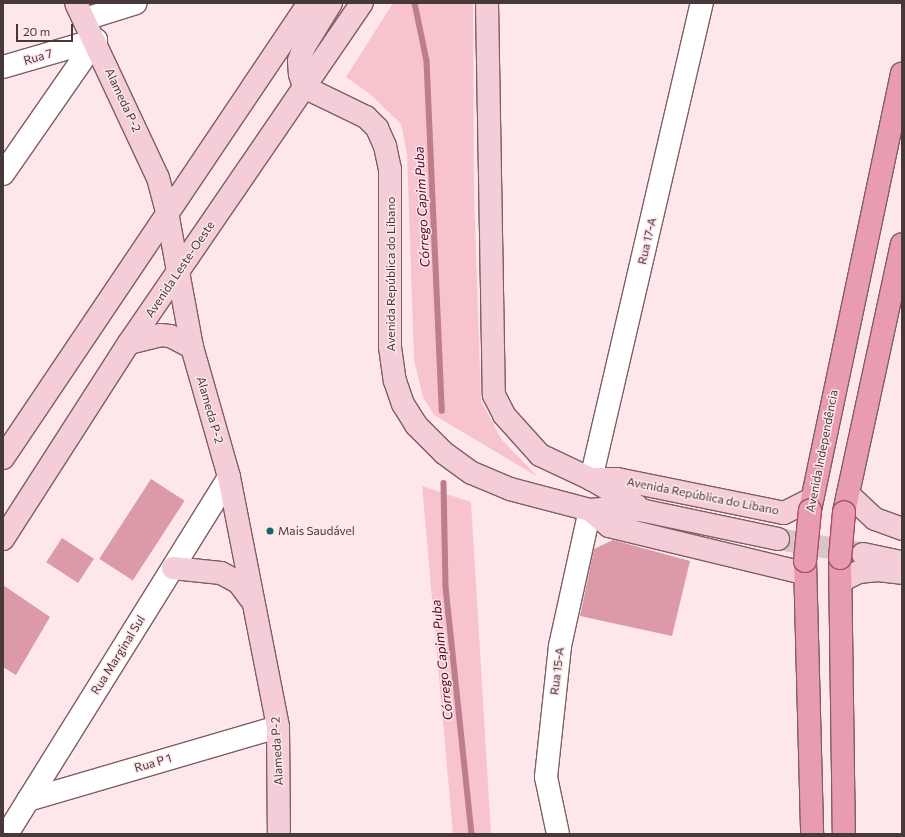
<!DOCTYPE html>
<meta charset="utf-8">
<style>
body{margin:0}
#map{position:relative;width:905px;height:837px;overflow:hidden;background:#fee7eb;font-family:Commissioner,sans-serif}
div>[style]{position:absolute}
.green>*{inset:0;background:#f7c4ce}
.stream>*{height:5.5px;margin:-2.75px;padding:0 2.75px;transform-origin:2.75px;border-radius:2.75px;background:#bd7d8b}
.building>*{inset:0;background:#dc9aa8;transform-origin:0 0}
.secondary-tunnel>*{height:22px;margin-top:-11px;transform-origin:0;background:repeating-linear-gradient(90deg,#d9c4c8 0 22px,transparent 0 33px)}
.roads{filter:drop-shadow(1px 0 #7e5e64) drop-shadow(-1px 0 #7e5e64) drop-shadow(0 1px #7e5e64) drop-shadow(0 -1px #7e5e64)}
.street>*{height:22px;margin:-11px;padding:0 11px;transform-origin:11px;border-radius:11px;background:#fff}
.secondary>*{height:22px;margin:-11px;padding:0 11px;transform-origin:11px;border-radius:11px;background:#f4cdd8}
.primary>*{height:22px;margin:-11px;padding:0 11px;transform-origin:11px;border-radius:11px;background:#e99bb2}
.bridges{filter:drop-shadow(1px 0 #a74d66) drop-shadow(-1px 0 #a74d66) drop-shadow(0 1px #a74d66) drop-shadow(0 -1px #a74d66)}
.primary-bridge>*{height:22px;margin:-11px;padding:0 11px;transform-origin:11px;border-radius:11px;background:#e99bb2}
.dots>*{width:11px;height:11px;translate:-50% -50%;box-sizing:border-box;border:2px solid #fee7eb;border-radius:50%}
span{translate:-50% -50%;white-space:nowrap;text-align:center;line-height:1.15;-webkit-text-stroke:3px #fee7eb;paint-order:stroke}
.street-label{font-size:12px;color:#47383a}
.poi-label{font-size:12px;color:#47383a}
.left{translate:0 -50%;text-align:left}
.water-label{font-size:13px;color:#510121;font-style:italic}
.frame{position:absolute;inset:0;border:4px solid #47383a;pointer-events:none}
.scale{position:absolute;left:16px;top:24px;width:57px;height:18px;box-sizing:border-box;border:2px solid #47383a;border-top:0;padding-left:5px;font-size:12px;line-height:14px;white-space:nowrap;color:#47383a;-webkit-text-stroke:3px #fee7eb;paint-order:stroke}
</style>
<div id="map">
<div class="green">
<div style="clip-path:polygon(393px 3px,473px 3px,474px 194px,481px 401px,502px 440px,538px 477px,434px 415px,423px 397px,414px 360px,407px 154px,401px 124px,371px 95px,346px 77px)"></div>
<div style="clip-path:polygon(422px 486px,471px 502px,491px 834px,453px 834px)"></div>
</div>
<div class="stream">
<div style="left:415px;top:3px;width:59px;rotate:78.3deg"></div>
<div style="left:427px;top:61px;width:350px;rotate:87.5deg"></div>
<div style="left:444px;top:483px;width:104px;rotate:88.9deg"></div>
<div style="left:446px;top:587px;width:248px;rotate:84deg"></div>
</div>
<div class="building">
<div style="left:151px;top:479px;width:40px;height:95px;rotate:33deg"></div>
<div style="left:62px;top:538px;width:38px;height:29px;rotate:33deg"></div>
<div style="clip-path:polygon(613px 540px,690px 561px,672px 636px,580px 616px,594px 549px)"></div>
<div style="clip-path:polygon(3px 585px,50px 617px,16px 675px,3px 667px)"></div>
</div>
<div class="secondary-tunnel">
<div style="left:778px;top:539px;width:82px;rotate:9.8deg"></div>
</div>
<div class="roads">
<div class="street">
<div style="left:85px;top:19px;width:53px;rotate:-17.4deg"></div>
<div style="left:3px;top:67px;width:97px;rotate:-16.2deg"></div>
<div style="left:3px;top:174px;width:163px;rotate:-55.2deg"></div>
<div style="left:591px;top:479px;width:489px;rotate:-76.9deg"></div>
<div style="left:28px;top:800px;width:260px;rotate:-16.3deg"></div>
<div style="left:7px;top:834px;width:420px;rotate:-58.1deg"></div>
<div style="left:558px;top:834px;width:58px;rotate:-101.9deg"></div>
<div style="left:546px;top:777px;width:132px;rotate:-83.9deg"></div>
<div style="left:560px;top:646px;width:139px;rotate:-77.6deg"></div>
</div>
<div class="secondary">
<div style="left:76px;top:3px;width:193px;rotate:64.9deg"></div>
<div style="left:158px;top:178px;width:35px;rotate:75deg"></div>
<div style="left:167px;top:212px;width:137px;rotate:79.5deg"></div>
<div style="left:192px;top:347px;width:135px;rotate:74.1deg"></div>
<div style="left:229px;top:477px;width:255px;rotate:78.9deg"></div>
<div style="left:278px;top:727px;width:107px;rotate:89.5deg"></div>
<div style="left:331px;top:3px;width:52px;rotate:121.5deg"></div>
<div style="left:304px;top:47px;width:15px;rotate:110deg"></div>
<div style="left:299px;top:61px;width:13px;rotate:86deg"></div>
<div style="left:300px;top:74px;width:14px;rotate:73deg"></div>
<div style="left:304px;top:87px;width:69px;rotate:25.8deg"></div>
<div style="left:366px;top:117px;width:16px;rotate:45deg"></div>
<div style="left:377px;top:128px;width:20px;rotate:66deg"></div>
<div style="left:385px;top:146px;width:24px;rotate:78deg"></div>
<div style="left:390px;top:169px;width:178px;rotate:90deg"></div>
<div style="left:390px;top:347px;width:34px;rotate:82deg"></div>
<div style="left:395px;top:381px;width:24px;rotate:71deg"></div>
<div style="left:403px;top:404px;width:25px;rotate:58deg"></div>
<div style="left:416px;top:425px;width:40px;rotate:45deg"></div>
<div style="left:444px;top:453px;width:34px;rotate:36deg"></div>
<div style="left:472px;top:473px;width:41px;rotate:22.8deg"></div>
<div style="left:510px;top:489px;width:83px;rotate:14.7deg"></div>
<div style="left:590px;top:510px;width:22px;rotate:-5deg"></div>
<div style="left:612px;top:508px;width:33px;rotate:5deg"></div>
<div style="left:645px;top:511px;width:136px;rotate:11.9deg"></div>
<div style="left:487px;top:3px;width:392px;rotate:89deg"></div>
<div style="left:494px;top:395px;width:22px;rotate:63deg"></div>
<div style="left:504px;top:415px;width:54px;rotate:48deg"></div>
<div style="left:540px;top:455px;width:56px;rotate:25.2deg"></div>
<div style="left:591px;top:479px;width:53px;rotate:30.4deg"></div>
<div style="left:129px;top:343px;width:32px;rotate:-14deg"></div>
<div style="left:160px;top:335px;width:10px;rotate:6deg"></div>
<div style="left:170px;top:336px;width:25px;rotate:27deg"></div>
<div style="left:3px;top:458px;width:548px;rotate:-56.08deg"></div>
<div style="left:591px;top:479px;width:26px"></div>
<div style="left:617px;top:479px;width:170px;rotate:11.5deg"></div>
<div style="left:784px;top:513px;width:31px;rotate:-27deg"></div>
<div style="left:848px;top:494px;width:37px;rotate:43deg"></div>
<div style="left:875px;top:519px;width:29px;rotate:20deg"></div>
<div style="left:590px;top:510px;width:25px;rotate:40deg"></div>
<div style="left:609px;top:526px;width:201px;rotate:13.6deg"></div>
<div style="left:3px;top:539px;width:233px;rotate:-57.3deg"></div>
<div style="left:129px;top:343px;width:412px;rotate:-55.6deg"></div>
<div style="left:863px;top:554px;width:35px;rotate:12deg"></div>
<div style="left:173px;top:568px;width:48px;rotate:5.9deg"></div>
<div style="left:221px;top:573px;width:19px;rotate:28deg"></div>
<div style="left:238px;top:582px;width:25px;rotate:53deg"></div>
<div style="left:841px;top:581px;width:20px;rotate:-27deg"></div>
<div style="left:859px;top:572px;width:19px;rotate:-6deg"></div>
<div style="left:878px;top:570px;width:24px;rotate:7deg"></div>
</div>
<div class="primary">
<div style="left:810px;top:510px;width:446px;rotate:-78.1deg"></div>
<div style="left:844px;top:512px;width:274px;rotate:-77.8deg"></div>
<div style="left:840px;top:558px;width:276px;rotate:89.2deg"></div>
<div style="left:805px;top:561px;width:273px;rotate:88.5deg"></div>
</div>
</div>
<div class="bridges">
<div class="primary-bridge">
<div style="left:840px;top:558px;width:46px;rotate:-85deg"></div>
<div style="left:805px;top:561px;width:51px;rotate:-84.4deg"></div>
</div>
</div>
<div class="dots">
<div style="left:270px;top:531px;background:#1a6271"></div>
</div>
<div class="street-label">
<span style="left:38px;top:57px;rotate:-16deg">Rua 7</span>
<span style="left:123px;top:100px;rotate:65deg">Alameda P-2</span>
<span style="left:647px;top:241px;rotate:-77deg">Rua 17-A</span>
<span style="left:180px;top:269px;rotate:-56deg">Avenida Leste-Oeste</span>
<span style="left:391px;top:274px;rotate:-90deg">Avenida República do Líbano</span>
<span style="left:210px;top:410px;rotate:74deg">Alameda P-2</span>
<span style="left:822px;top:451px;rotate:-79deg">Avenida Independência</span>
<span style="left:703px;top:496px;rotate:11deg">Avenida República do Líbano</span>
<span style="left:118px;top:655px;rotate:-58deg">Rua Marginal Sul</span>
<span style="left:557px;top:671px;rotate:-83deg">Rua 15-A</span>
<span style="left:277px;top:751px;rotate:-93deg">Alameda P-2</span>
<span style="left:153px;top:763px;rotate:-16deg">Rua P 1</span>
</div>
<div class="poi-label">
<span class="left" style="left:278px;top:531px">Mais Saudável</span>
</div>
<div class="water-label">
<span style="left:422px;top:207px;rotate:-93deg">Córrego Capim Puba</span>
<span style="left:442px;top:660px;rotate:-96deg">Córrego Capim Puba</span>
</div>
<div class="frame"></div>
<div class="scale">20 m</div>
</div>
